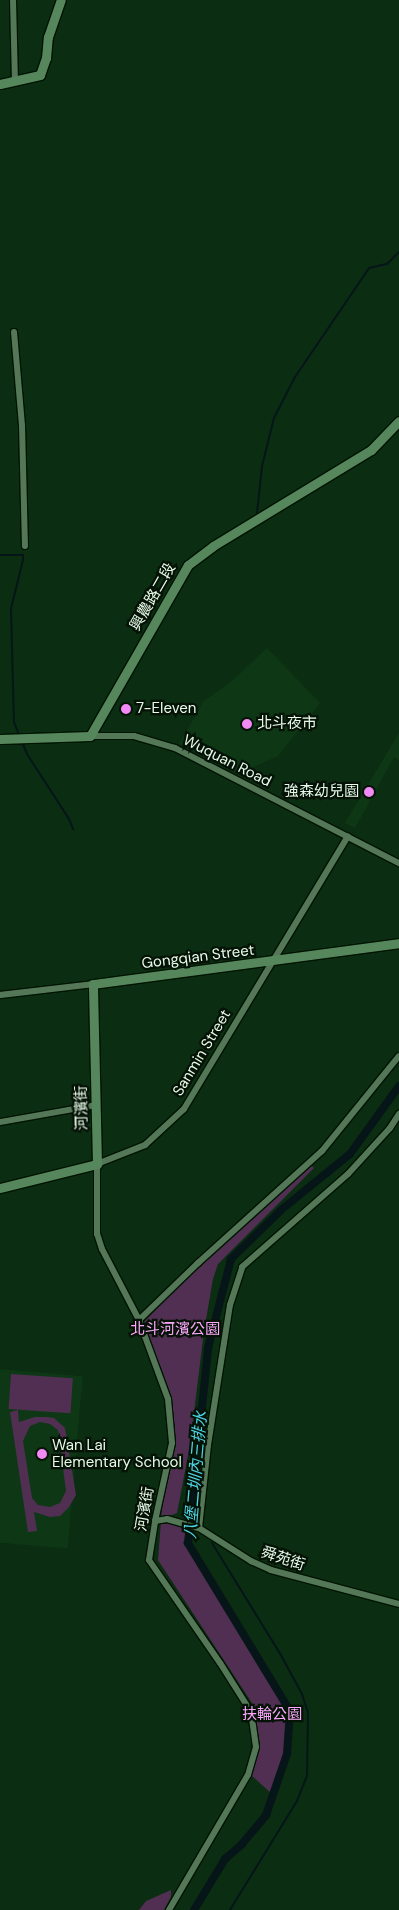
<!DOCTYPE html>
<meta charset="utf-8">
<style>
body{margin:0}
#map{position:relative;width:399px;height:1910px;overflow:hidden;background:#0b2d11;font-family:"DM Sans","Noto Sans TC",sans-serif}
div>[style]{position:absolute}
.built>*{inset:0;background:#0e3715;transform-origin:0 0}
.green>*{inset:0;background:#512f52;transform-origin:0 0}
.stream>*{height:2px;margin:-1px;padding:0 1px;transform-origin:1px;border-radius:1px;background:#061618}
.canal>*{height:8px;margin:-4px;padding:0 4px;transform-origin:4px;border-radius:4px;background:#061618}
.roads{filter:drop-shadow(1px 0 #001402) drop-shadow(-1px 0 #001402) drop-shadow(0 1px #001402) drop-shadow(0 -1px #001402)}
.street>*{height:6px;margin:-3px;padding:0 3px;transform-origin:3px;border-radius:3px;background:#547857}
.secondary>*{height:9px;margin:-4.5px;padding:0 4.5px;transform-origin:4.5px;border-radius:4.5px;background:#56865b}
.dots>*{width:14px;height:14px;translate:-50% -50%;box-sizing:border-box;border:2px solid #051206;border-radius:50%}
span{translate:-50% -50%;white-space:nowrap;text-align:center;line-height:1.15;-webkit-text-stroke:4.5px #051206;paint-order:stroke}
.street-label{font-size:15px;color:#e7fbe8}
.poi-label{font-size:15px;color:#e7fbe8}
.left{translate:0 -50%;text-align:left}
.right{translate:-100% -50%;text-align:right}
.park-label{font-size:15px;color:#fca8fd}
.water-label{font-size:16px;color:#4dd5e5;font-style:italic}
</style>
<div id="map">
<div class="built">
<div style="clip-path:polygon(267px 648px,320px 703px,278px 756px,237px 774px,179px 744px,204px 701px,231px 682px)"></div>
<div style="clip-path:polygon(399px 733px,399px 760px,394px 757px,355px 828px,345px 823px)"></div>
<div style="left:0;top:1369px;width:83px;height:173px;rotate:5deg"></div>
</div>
<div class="green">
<div style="clip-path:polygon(310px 1164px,314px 1168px,218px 1264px,213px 1279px,204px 1331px,190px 1445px,177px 1513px,161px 1519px,163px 1499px,175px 1446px,169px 1397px,143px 1323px,220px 1243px)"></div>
<div style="left:11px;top:1374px;width:62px;height:35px;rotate:4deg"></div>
<div style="clip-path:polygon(evenodd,18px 1410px,19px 1422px,35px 1417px,47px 1417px,54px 1418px,65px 1428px,76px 1495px,69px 1507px,60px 1516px,50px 1517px,34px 1512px,37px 1531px,28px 1532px,10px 1412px,18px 1410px,40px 1422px,50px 1424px,58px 1430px,66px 1491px,60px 1503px,50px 1507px,38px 1505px,32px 1498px,23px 1441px,30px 1426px,40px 1422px)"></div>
<div style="clip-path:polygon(161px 1521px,190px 1525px,188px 1543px,199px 1562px,290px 1711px,287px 1754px,272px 1794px,251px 1775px,258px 1747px,254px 1706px,158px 1560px)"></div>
<div style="clip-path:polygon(171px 1890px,171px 1897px,164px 1910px,139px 1910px,146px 1901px)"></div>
</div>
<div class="stream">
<div style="left:257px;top:513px;width:47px;rotate:-83.9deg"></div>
<div style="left:262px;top:466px;width:49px;rotate:-76deg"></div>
<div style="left:274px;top:418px;width:46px;rotate:-62.9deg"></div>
<div style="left:295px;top:377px;width:132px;rotate:-55.8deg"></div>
<div style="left:369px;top:268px;width:18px;rotate:-13deg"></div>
<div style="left:387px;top:264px;width:17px;rotate:-45deg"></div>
<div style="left:0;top:555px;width:23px"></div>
<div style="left:23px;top:555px;width:5px;rotate:90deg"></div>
<div style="left:23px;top:560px;width:50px;rotate:103.8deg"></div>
<div style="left:11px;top:609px;width:113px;rotate:88.5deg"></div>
<div style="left:14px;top:722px;width:14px;rotate:69deg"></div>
<div style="left:22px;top:742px;width:13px;rotate:67deg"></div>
<div style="left:27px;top:754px;width:77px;rotate:57.1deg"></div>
<div style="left:69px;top:819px;width:11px;rotate:68deg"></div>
<div style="left:212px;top:1543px;width:134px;rotate:58.4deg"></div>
<div style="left:282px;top:1657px;width:42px;rotate:61.6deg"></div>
<div style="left:302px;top:1694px;width:19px;rotate:72deg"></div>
<div style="left:308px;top:1712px;width:64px;rotate:90.9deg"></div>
<div style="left:307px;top:1776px;width:27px;rotate:112deg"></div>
<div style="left:297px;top:1801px;width:128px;rotate:121.6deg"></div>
</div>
<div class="canal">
<div style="left:194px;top:1910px;width:60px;rotate:-58.7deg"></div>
<div style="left:225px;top:1859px;width:23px;rotate:-41deg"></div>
<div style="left:242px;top:1844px;width:38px;rotate:-50deg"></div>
<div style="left:266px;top:1815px;width:65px;rotate:-71deg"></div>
<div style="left:287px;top:1754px;width:43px;rotate:-86deg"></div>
<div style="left:290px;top:1711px;width:197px;rotate:-121.3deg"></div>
<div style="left:188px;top:1543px;width:196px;rotate:-84.1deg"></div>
<div style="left:208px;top:1348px;width:92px;rotate:-75.5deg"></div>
<div style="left:231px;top:1259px;width:70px;rotate:-44.4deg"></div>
<div style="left:281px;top:1210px;width:89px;rotate:-39.1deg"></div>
<div style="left:350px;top:1154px;width:84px;rotate:-54.2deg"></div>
</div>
<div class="roads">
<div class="street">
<div style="left:13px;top:0;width:81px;rotate:88.6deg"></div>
<div style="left:14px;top:332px;width:93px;rotate:85.1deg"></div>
<div style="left:22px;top:425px;width:121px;rotate:88.6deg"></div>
<div style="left:90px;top:736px;width:44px"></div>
<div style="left:134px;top:736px;width:43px;rotate:16.3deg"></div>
<div style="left:175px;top:748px;width:252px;rotate:27.2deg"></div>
<div style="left:0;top:995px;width:94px;rotate:-6.7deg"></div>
<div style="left:0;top:1122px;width:97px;rotate:-10deg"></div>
<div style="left:139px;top:1320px;width:82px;rotate:-44deg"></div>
<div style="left:198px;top:1263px;width:167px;rotate:-42.1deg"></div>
<div style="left:322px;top:1151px;width:122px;rotate:-51deg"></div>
<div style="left:155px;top:1521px;width:12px;rotate:-9deg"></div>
<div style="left:167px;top:1519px;width:33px;rotate:16deg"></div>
<div style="left:199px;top:1528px;width:62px;rotate:32.4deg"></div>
<div style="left:251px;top:1561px;width:22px;rotate:24deg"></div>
<div style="left:271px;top:1570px;width:132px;rotate:14.9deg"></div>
<div style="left:199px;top:1528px;width:83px;rotate:-83.8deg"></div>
<div style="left:208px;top:1445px;width:142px;rotate:-81.1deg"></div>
<div style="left:230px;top:1305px;width:40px;rotate:-72deg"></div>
<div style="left:242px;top:1267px;width:141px;rotate:-41.3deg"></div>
<div style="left:348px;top:1174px;width:62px;rotate:-47.6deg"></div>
<div style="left:390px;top:1128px;width:17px;rotate:-57deg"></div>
<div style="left:169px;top:1910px;width:156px;rotate:-59.7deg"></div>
<div style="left:248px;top:1775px;width:29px;rotate:-74deg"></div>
<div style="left:256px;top:1747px;width:35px;rotate:-98deg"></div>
<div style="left:251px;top:1712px;width:58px;rotate:-122.3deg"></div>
<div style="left:220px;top:1663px;width:125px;rotate:-124.6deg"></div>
<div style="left:149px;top:1560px;width:39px;rotate:-81deg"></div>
<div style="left:155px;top:1521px;width:80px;rotate:-77.7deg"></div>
<div style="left:172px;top:1443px;width:44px;rotate:-95.2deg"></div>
<div style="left:168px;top:1399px;width:84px;rotate:-110.2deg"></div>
<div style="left:139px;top:1320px;width:80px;rotate:-117.5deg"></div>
<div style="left:102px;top:1249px;width:16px;rotate:-108deg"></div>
<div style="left:97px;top:1234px;width:70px;rotate:-90deg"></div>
<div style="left:97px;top:1164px;width:52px;rotate:-21.6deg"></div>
<div style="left:145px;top:1145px;width:53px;rotate:-42.7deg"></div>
<div style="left:184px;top:1109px;width:318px;rotate:-59deg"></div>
</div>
<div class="secondary">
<div style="left:0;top:84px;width:41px;rotate:-12.7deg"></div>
<div style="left:40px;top:75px;width:18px;rotate:-71deg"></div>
<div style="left:46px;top:58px;width:21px;rotate:-85deg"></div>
<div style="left:48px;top:37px;width:39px;rotate:-71deg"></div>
<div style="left:0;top:739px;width:90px;rotate:-1.9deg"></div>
<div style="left:90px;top:736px;width:197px;rotate:-60.2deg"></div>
<div style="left:188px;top:565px;width:31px;rotate:-37deg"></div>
<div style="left:213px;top:546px;width:185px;rotate:-31.3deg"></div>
<div style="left:371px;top:450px;width:40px;rotate:-46deg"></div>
<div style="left:0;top:1188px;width:100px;rotate:-13.9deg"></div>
<div style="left:97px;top:1164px;width:180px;rotate:-91.3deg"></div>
<div style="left:93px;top:984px;width:309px;rotate:-7.6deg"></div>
</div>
</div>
<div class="dots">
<div style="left:126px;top:709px;background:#f18af4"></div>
<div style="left:247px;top:724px;background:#f18af4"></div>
<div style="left:369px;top:792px;background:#f18af4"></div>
<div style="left:42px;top:1454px;background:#f18af4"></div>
</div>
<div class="street-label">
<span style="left:153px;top:597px;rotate:-60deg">興農路二段</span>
<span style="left:227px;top:761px;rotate:27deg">Wuquan Road</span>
<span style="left:198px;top:957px;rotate:-7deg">Gongqian Street</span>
<span style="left:202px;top:1053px;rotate:-59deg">Sanmin Street</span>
<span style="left:82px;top:1108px;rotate:-91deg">河濱街</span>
<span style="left:145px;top:1509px;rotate:-80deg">河濱街</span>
<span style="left:283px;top:1559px;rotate:18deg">舜苑街</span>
</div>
<div class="poi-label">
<span class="left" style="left:136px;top:709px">7-Eleven</span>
<span class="left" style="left:257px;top:724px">北斗夜市</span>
<span class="right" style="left:359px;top:792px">強森幼兒園</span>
<span class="left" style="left:52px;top:1454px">Wan Lai<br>Elementary School</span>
</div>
<div class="park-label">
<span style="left:175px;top:1330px">北斗河濱公園</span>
<span style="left:272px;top:1715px">扶輪公園</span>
</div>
<div class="water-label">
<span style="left:196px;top:1475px;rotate:-85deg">八堡二圳內三排水</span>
</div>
</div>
